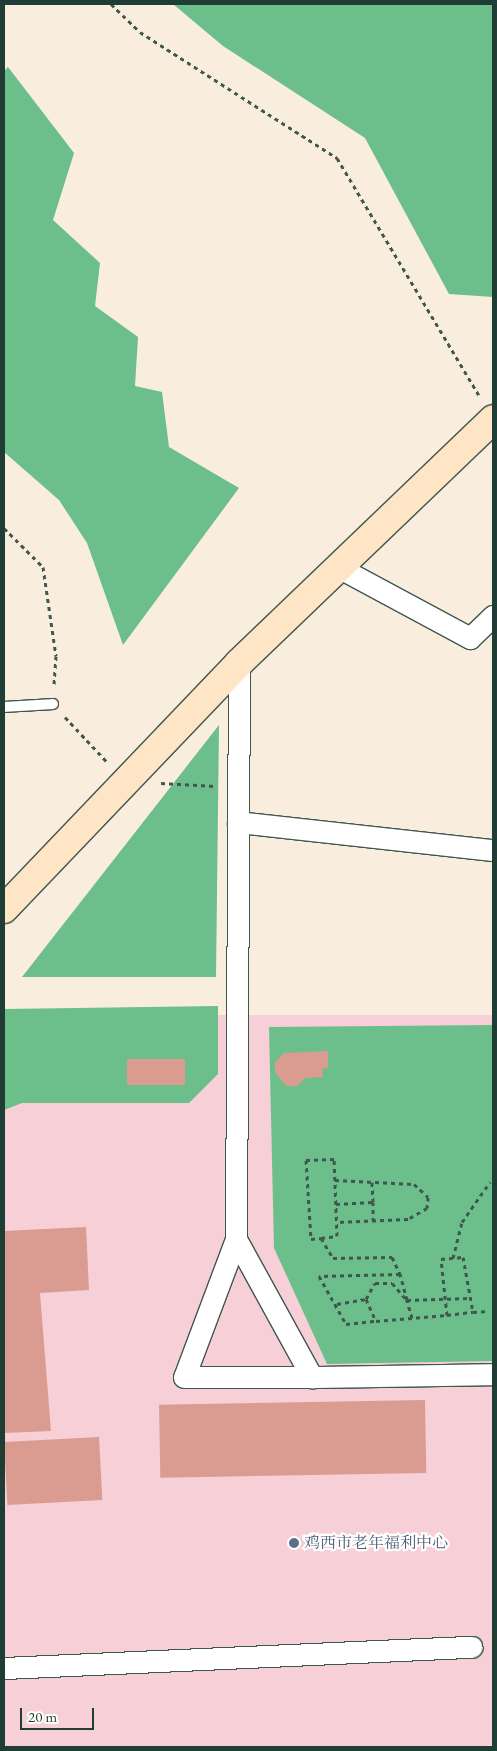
<!DOCTYPE html>
<meta charset="utf-8">
<style>
body{margin:0}
#map{position:relative;width:497px;height:1751px;overflow:hidden;background:#f9edde;font-family:"EB Garamond","Noto Serif SC",serif}
div>[style]{position:absolute}
.built>*{inset:0;background:#f6cfd7;transform-origin:0 0}
.forest>*{inset:0;background:#6cbe8b}
.building>*{inset:0;background:#da9c91;transform-origin:0 0}
.path>*{height:3px;margin-top:-1.5px;transform-origin:0;background:repeating-linear-gradient(90deg,#40574e 0 4px,transparent 0 8px)}
.roads{filter:drop-shadow(1px 0 #40574e) drop-shadow(-1px 0 #40574e) drop-shadow(0 1px #40574e) drop-shadow(0 -1px #40574e)}
.lane>*{height:10px;margin:-5px;padding:0 5px;transform-origin:5px;border-radius:5px;background:#fff}
.street>*{height:21px;margin:-10.5px;padding:0 10.5px;transform-origin:10.5px;border-radius:10.5px;background:#fff}
.secondary>*{height:28px;margin:-14px;padding:0 14px;transform-origin:14px;border-radius:14px;background:#fde5c5}
.dots>*{width:14px;height:14px;translate:-50% -50%;box-sizing:border-box;border:2px solid #fff;border-radius:50%}
span{translate:-50% -50%;white-space:nowrap;text-align:center;line-height:1.15;-webkit-text-stroke:4.5px #fff;paint-order:stroke}
.service-label{font-size:16px;color:#4e5e75}
.left{translate:0 -50%;text-align:left}
.frame{position:absolute;inset:0;border:5px solid #1f3d34;pointer-events:none}
.scale{position:absolute;left:20px;top:1708px;width:74px;height:22px;box-sizing:border-box;border:2px solid #1f3d34;border-top:0;padding-left:6px;font-size:15px;line-height:18px;white-space:nowrap;color:#1f3d34;-webkit-text-stroke:4px #fff;paint-order:stroke}
</style>
<div id="map">
<div class="built">
<div style="left:493px;top:1015px;width:732px;height:489px;rotate:90deg"></div>
</div>
<div class="forest">
<div style="clip-path:polygon(173px 4px,493px 4px,493px 297px,449px 294px,365px 138px,223px 46px)"></div>
<div style="clip-path:polygon(8px 67px,74px 153px,53px 220px,100px 263px,95px 306px,138px 337px,135px 386px,162px 392px,169px 447px,239px 488px,123px 645px,87px 543px,59px 500px,4px 452px,4px 71px)"></div>
<div style="clip-path:polygon(219px 725px,216px 977px,22px 977px)"></div>
<div style="clip-path:polygon(218px 1006px,218px 1074px,189px 1103px,22px 1103px,4px 1110px,4px 1009px)"></div>
<div style="clip-path:polygon(493px 1025px,493px 1361px,327px 1364px,274px 1248px,269px 1027px)"></div>
</div>
<div class="building">
<div style="clip-path:polygon(328px 1051px,328px 1068px,322px 1069px,323px 1077px,305px 1078px,298px 1086px,286px 1086px,275px 1072px,275px 1062px,284px 1053px)"></div>
<div style="left:127px;top:1059px;width:58px;height:26px"></div>
<div style="clip-path:polygon(86px 1227px,89px 1290px,40px 1293px,51px 1431px,4px 1433px,4px 1231px)"></div>
<div style="left:425px;top:1400px;width:73px;height:266px;rotate:89deg"></div>
<div style="left:99px;top:1437px;width:63px;height:95px;rotate:87deg"></div>
</div>
<div class="path">
<div style="left:111px;top:4px;width:40px;rotate:44deg"></div>
<div style="left:140px;top:32px;width:234px;rotate:32.6deg"></div>
<div style="left:337px;top:158px;width:279px;rotate:59.1deg"></div>
<div style="left:4px;top:528px;width:55px;rotate:45deg"></div>
<div style="left:43px;top:567px;width:90px;rotate:81.7deg"></div>
<div style="left:56px;top:656px;width:31px;rotate:94deg"></div>
<div style="left:65px;top:717px;width:63px;rotate:46.9deg"></div>
<div style="left:161px;top:783px;width:54px;rotate:3.2deg"></div>
<div style="left:335px;top:1180px;width:79px;rotate:2.9deg"></div>
<div style="left:414px;top:1184px;width:19px;rotate:43deg"></div>
<div style="left:428px;top:1197px;width:11px;rotate:95deg"></div>
<div style="left:427px;top:1208px;width:22px;rotate:150deg"></div>
<div style="left:408px;top:1219px;width:71px;rotate:177.6deg"></div>
<div style="left:373px;top:1202px;width:18px;rotate:90deg"></div>
<div style="left:336px;top:1204px;width:37px;rotate:-3deg"></div>
<div style="left:373px;top:1202px;width:20px;rotate:-93deg"></div>
<div style="left:321px;top:1238px;width:16px;rotate:-7deg"></div>
<div style="left:337px;top:1236px;width:77px;rotate:-92.2deg"></div>
<div style="left:334px;top:1159px;width:28px;rotate:178deg"></div>
<div style="left:306px;top:1160px;width:79px;rotate:86.4deg"></div>
<div style="left:311px;top:1239px;width:10px;rotate:-6deg"></div>
<div style="left:321px;top:1238px;width:23px;rotate:59deg"></div>
<div style="left:333px;top:1258px;width:59px;rotate:-1deg"></div>
<div style="left:392px;top:1257px;width:19px;rotate:65deg"></div>
<div style="left:453px;top:1258px;width:37px;rotate:-76deg"></div>
<div style="left:462px;top:1222px;width:49px;rotate:-55deg"></div>
<div style="left:366px;top:1299px;width:24px;rotate:66deg"></div>
<div style="left:337px;top:1304px;width:29px;rotate:-10deg"></div>
<div style="left:366px;top:1299px;width:18px;rotate:-61deg"></div>
<div style="left:375px;top:1283px;width:17px"></div>
<div style="left:392px;top:1283px;width:23px;rotate:49deg"></div>
<div style="left:407px;top:1300px;width:64px;rotate:-1.8deg"></div>
<div style="left:447px;top:1315px;width:56px;rotate:-96.1deg"></div>
<div style="left:441px;top:1259px;width:22px;rotate:-5deg"></div>
<div style="left:463px;top:1257px;width:56px;rotate:79.7deg"></div>
<div style="left:412px;top:1318px;width:19px;rotate:-106deg"></div>
<div style="left:407px;top:1300px;width:27px;rotate:-105deg"></div>
<div style="left:400px;top:1274px;width:81px;rotate:178.6deg"></div>
<div style="left:319px;top:1276px;width:55px;rotate:60.6deg"></div>
<div style="left:346px;top:1324px;width:30px;rotate:-6deg"></div>
<div style="left:376px;top:1321px;width:71px;rotate:-4.8deg"></div>
<div style="left:447px;top:1315px;width:26px;rotate:-7deg"></div>
<div style="left:473px;top:1312px;width:16px;rotate:-4deg"></div>
</div>
<div class="roads">
<div class="lane">
<div style="left:4px;top:707px;width:49px;rotate:-3.5deg"></div>
</div>
<div class="street">
<div style="left:338px;top:567px;width:150px;rotate:28.3deg"></div>
<div style="left:470px;top:638px;width:32px;rotate:-44deg"></div>
<div style="left:239px;top:663px;width:576px;rotate:90.3deg"></div>
<div style="left:236px;top:1239px;width:147px;rotate:110.6deg"></div>
<div style="left:184px;top:1377px;width:128px"></div>
<div style="left:238px;top:822px;width:257px;rotate:6.3deg"></div>
<div style="left:236px;top:1239px;width:158px;rotate:61.2deg"></div>
<div style="left:312px;top:1377px;width:181px;rotate:-0.9deg"></div>
<div style="left:4px;top:1668px;width:468px;rotate:-2.6deg"></div>
</div>
<div class="secondary">
<div style="left:4px;top:909px;width:340px;rotate:-46.3deg"></div>
<div style="left:239px;top:663px;width:352px;rotate:-43.8deg"></div>
</div>
</div>
<div class="dots">
<div style="left:294px;top:1543px;background:#5c6f8a"></div>
</div>
<div class="service-label">
<span class="left" style="left:304px;top:1543px">鸡西市老年福利中心</span>
</div>
<div class="frame"></div>
<div class="scale">20 m</div>
</div>
